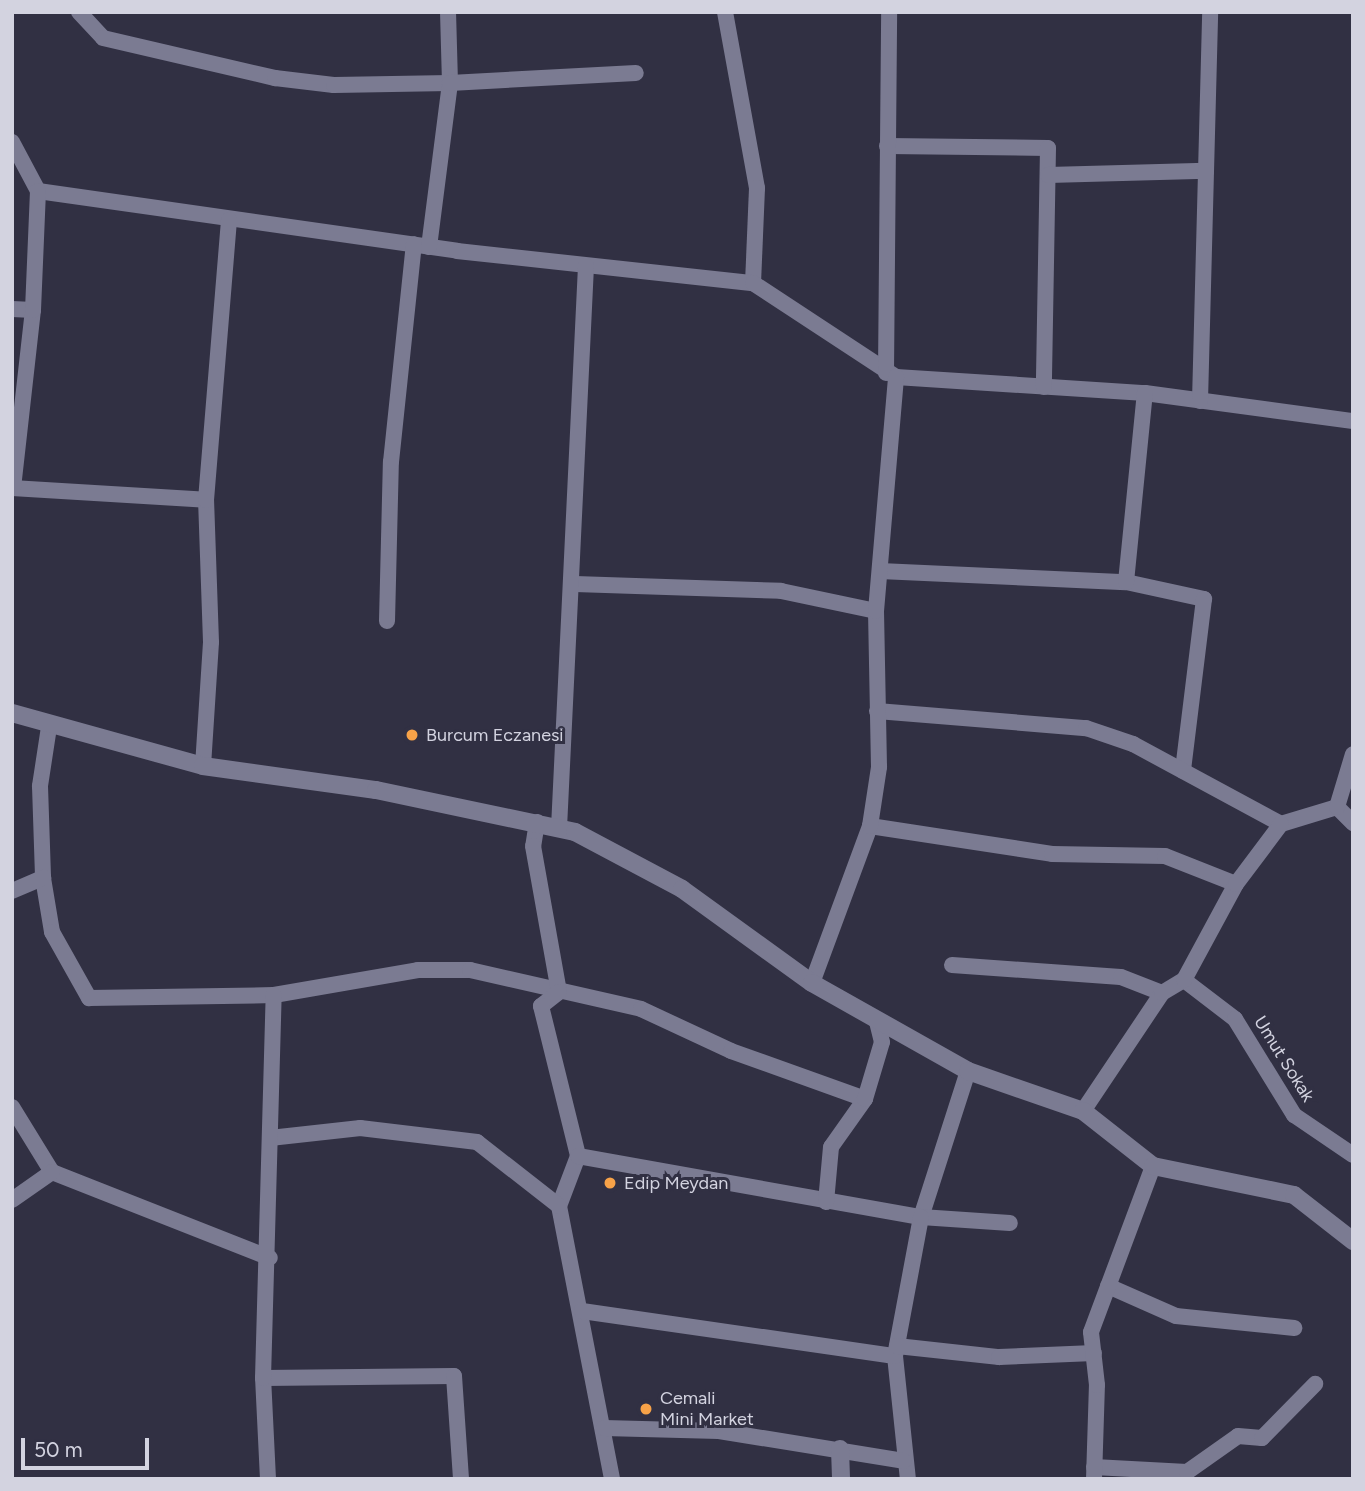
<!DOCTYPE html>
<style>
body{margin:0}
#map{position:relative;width:1365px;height:1491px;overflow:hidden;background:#313043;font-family:Figtree,sans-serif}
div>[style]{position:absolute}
.minor>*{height:16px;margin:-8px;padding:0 8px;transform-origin:8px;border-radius:8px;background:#7b7b92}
.tertiary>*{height:18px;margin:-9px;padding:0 9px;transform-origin:9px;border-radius:9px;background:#7b7b92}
.dots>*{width:19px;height:19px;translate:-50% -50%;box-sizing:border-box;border:4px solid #313043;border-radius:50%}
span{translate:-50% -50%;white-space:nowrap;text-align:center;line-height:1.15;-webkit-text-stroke:6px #313043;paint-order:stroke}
.poi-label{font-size:18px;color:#d3d3e0}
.left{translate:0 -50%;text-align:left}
.street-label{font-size:18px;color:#d3d3e0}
.frame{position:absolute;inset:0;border:14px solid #d3d3e0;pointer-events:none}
.scale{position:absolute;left:21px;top:1438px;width:128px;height:32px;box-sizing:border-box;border:4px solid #d3d3e0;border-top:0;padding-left:9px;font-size:21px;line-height:24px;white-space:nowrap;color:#d3d3e0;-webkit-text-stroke:5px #313043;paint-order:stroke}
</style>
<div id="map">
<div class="minor">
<div style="left:79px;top:12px;width:35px;rotate:47deg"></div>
<div style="left:103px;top:38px;width:177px;rotate:13.1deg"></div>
<div style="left:275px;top:78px;width:59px;rotate:6.8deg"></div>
<div style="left:334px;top:85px;width:116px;rotate:-1deg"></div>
<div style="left:450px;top:83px;width:71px;rotate:-91.6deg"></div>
<div style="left:725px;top:12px;width:179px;rotate:79.7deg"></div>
<div style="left:757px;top:188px;width:95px;rotate:92.4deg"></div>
<div style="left:12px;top:142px;width:55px;rotate:62deg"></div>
<div style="left:38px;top:191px;width:423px;rotate:8.1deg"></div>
<div style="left:457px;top:251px;width:298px;rotate:6.2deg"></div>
<div style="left:753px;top:283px;width:171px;rotate:33.3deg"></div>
<div style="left:896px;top:377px;width:250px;rotate:3.7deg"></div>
<div style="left:1145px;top:393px;width:210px;rotate:7.7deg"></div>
<div style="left:887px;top:146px;width:161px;rotate:0.7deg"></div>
<div style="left:1048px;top:148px;width:239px;rotate:91deg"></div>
<div style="left:1048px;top:175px;width:158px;rotate:-1.5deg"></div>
<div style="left:429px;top:247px;width:165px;rotate:-82.7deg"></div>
<div style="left:450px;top:83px;width:186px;rotate:-3.1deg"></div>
<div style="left:12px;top:309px;width:21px;rotate:3deg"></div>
<div style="left:886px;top:373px;width:361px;rotate:-89.5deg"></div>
<div style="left:1200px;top:401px;width:389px;rotate:-88.5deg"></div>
<div style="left:12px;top:488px;width:194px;rotate:3.5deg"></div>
<div style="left:13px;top:488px;width:179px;rotate:-83.6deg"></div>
<div style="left:33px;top:310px;width:119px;rotate:-87.6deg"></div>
<div style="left:880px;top:571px;width:246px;rotate:2.6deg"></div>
<div style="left:1126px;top:582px;width:80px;rotate:12.3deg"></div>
<div style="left:1204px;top:599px;width:173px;rotate:97deg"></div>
<div style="left:1126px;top:582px;width:190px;rotate:-84.3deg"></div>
<div style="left:575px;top:584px;width:206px;rotate:1.9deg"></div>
<div style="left:781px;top:591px;width:97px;rotate:11.9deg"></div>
<div style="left:387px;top:621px;width:159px;rotate:-88.6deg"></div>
<div style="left:391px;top:462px;width:219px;rotate:-84deg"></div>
<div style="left:877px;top:711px;width:210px;rotate:4.7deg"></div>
<div style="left:1086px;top:728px;width:50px;rotate:18.8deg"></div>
<div style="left:1133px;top:744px;width:168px;rotate:28.4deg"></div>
<div style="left:1281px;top:824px;width:59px;rotate:-16.9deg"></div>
<div style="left:1337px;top:807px;width:23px;rotate:45deg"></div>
<div style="left:49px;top:727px;width:60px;rotate:98.7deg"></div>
<div style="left:40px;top:786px;width:92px;rotate:88.1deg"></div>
<div style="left:43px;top:878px;width:55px;rotate:80.5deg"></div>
<div style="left:52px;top:932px;width:76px;rotate:60.7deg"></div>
<div style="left:89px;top:998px;width:185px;rotate:-0.9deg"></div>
<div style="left:274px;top:995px;width:146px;rotate:-9.8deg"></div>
<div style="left:418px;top:970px;width:52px"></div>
<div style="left:470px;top:970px;width:175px;rotate:12.8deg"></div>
<div style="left:641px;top:1009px;width:99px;rotate:25deg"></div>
<div style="left:731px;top:1051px;width:142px;rotate:19.7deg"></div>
<div style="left:203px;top:766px;width:124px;rotate:-86.3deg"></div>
<div style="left:211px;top:642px;width:142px;rotate:-92deg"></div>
<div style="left:206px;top:500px;width:281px;rotate:-85.3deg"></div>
<div style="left:1337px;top:807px;width:55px;rotate:-73.2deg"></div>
<div style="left:537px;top:822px;width:24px;rotate:99deg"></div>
<div style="left:533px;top:846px;width:148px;rotate:79.9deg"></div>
<div style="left:559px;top:992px;width:23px;rotate:142deg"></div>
<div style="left:541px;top:1006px;width:154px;rotate:76.1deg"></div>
<div style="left:578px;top:1156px;width:53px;rotate:110.8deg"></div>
<div style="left:559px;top:1206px;width:278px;rotate:79deg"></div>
<div style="left:870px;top:826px;width:184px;rotate:8.7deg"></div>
<div style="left:1052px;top:854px;width:113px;rotate:1deg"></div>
<div style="left:1165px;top:856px;width:76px;rotate:21.5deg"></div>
<div style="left:559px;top:828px;width:563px;rotate:-87.25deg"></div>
<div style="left:12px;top:891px;width:34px;rotate:-23deg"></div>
<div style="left:952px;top:965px;width:169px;rotate:4.1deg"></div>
<div style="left:1121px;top:977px;width:44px;rotate:21.3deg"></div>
<div style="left:1184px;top:980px;width:64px;rotate:37.4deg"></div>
<div style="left:1235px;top:1019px;width:113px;rotate:58.4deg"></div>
<div style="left:1294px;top:1115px;width:71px;rotate:34.1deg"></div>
<div style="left:812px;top:983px;width:167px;rotate:-69.7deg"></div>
<div style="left:870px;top:826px;width:60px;rotate:-81.3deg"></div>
<div style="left:879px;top:767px;width:156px;rotate:-91.1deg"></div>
<div style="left:876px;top:611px;width:235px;rotate:-85.1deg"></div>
<div style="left:968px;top:1071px;width:153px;rotate:107.8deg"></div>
<div style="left:921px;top:1217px;width:89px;rotate:3.9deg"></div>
<div style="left:12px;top:1107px;width:76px;rotate:58.4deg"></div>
<div style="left:52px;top:1172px;width:234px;rotate:21.5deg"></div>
<div style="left:1083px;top:1111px;width:142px;rotate:-56.2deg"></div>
<div style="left:1162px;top:993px;width:26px;rotate:-31deg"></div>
<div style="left:1184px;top:980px;width:109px;rotate:-61.6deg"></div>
<div style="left:1236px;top:884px;width:75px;rotate:-53.1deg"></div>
<div style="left:270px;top:1138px;width:91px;rotate:-6.3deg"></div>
<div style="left:360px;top:1128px;width:118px;rotate:6.8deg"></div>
<div style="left:477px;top:1142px;width:104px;rotate:38deg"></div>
<div style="left:578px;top:1156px;width:348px;rotate:10.1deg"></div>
<div style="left:921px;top:1217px;width:141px;rotate:100.6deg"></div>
<div style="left:895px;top:1356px;width:124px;rotate:84deg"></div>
<div style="left:12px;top:1200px;width:49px;rotate:-35deg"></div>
<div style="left:826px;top:1202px;width:55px;rotate:-84.8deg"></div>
<div style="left:831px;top:1147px;width:59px;rotate:-54.7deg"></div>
<div style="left:865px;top:1099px;width:59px;rotate:-73.4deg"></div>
<div style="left:882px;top:1042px;width:21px;rotate:-104deg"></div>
<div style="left:1108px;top:1286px;width:74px;rotate:23.8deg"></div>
<div style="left:1176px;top:1316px;width:119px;rotate:5.8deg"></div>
<div style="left:582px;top:1311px;width:316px;rotate:8.2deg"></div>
<div style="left:897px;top:1346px;width:103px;rotate:6.2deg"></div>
<div style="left:999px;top:1357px;width:95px;rotate:-2.4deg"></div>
<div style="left:263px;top:1378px;width:191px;rotate:-0.6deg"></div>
<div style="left:454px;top:1376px;width:103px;rotate:86.1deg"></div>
<div style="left:604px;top:1428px;width:115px;rotate:1.5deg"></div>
<div style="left:719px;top:1431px;width:187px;rotate:9.2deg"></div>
<div style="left:1094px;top:1467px;width:93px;rotate:3.1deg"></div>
<div style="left:1187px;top:1472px;width:62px;rotate:-35.2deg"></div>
<div style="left:1238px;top:1436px;width:24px;rotate:5deg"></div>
<div style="left:1262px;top:1438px;width:76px;rotate:-45.5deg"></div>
<div style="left:268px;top:1479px;width:101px;rotate:-92.8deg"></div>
<div style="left:263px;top:1378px;width:383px;rotate:-88.4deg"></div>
<div style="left:1094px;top:1479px;width:94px;rotate:-88.2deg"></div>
<div style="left:1097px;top:1385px;width:53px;rotate:-96.5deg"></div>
<div style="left:1091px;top:1332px;width:177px;rotate:-69.5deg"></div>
</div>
<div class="tertiary">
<div style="left:12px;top:713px;width:198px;rotate:15.5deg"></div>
<div style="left:203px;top:766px;width:175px;rotate:7.9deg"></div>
<div style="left:376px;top:790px;width:203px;rotate:11.9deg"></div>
<div style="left:575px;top:832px;width:121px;rotate:28deg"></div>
<div style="left:682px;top:889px;width:160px;rotate:35.9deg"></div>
<div style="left:812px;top:983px;width:179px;rotate:29.4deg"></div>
<div style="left:968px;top:1071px;width:122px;rotate:19.2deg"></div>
<div style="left:1083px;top:1111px;width:89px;rotate:38.2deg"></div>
<div style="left:1153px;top:1166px;width:144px;rotate:11.6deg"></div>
<div style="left:1294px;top:1195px;width:75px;rotate:37.9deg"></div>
<div style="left:840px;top:1449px;width:30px;rotate:88deg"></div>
</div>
<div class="dots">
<div style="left:412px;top:735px;background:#f7a248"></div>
<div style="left:610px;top:1183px;background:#f7a248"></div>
<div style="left:646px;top:1409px;background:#f7a248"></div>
</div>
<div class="poi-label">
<span class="left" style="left:426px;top:735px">Burcum Eczanesi</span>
<span class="left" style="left:624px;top:1183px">Edip Meydan</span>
<span class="left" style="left:660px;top:1409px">Cemali<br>Mini Market</span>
</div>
<div class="street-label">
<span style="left:1284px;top:1059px;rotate:58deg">Umut Sokak</span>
</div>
<div class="frame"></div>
<div class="scale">50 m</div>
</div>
